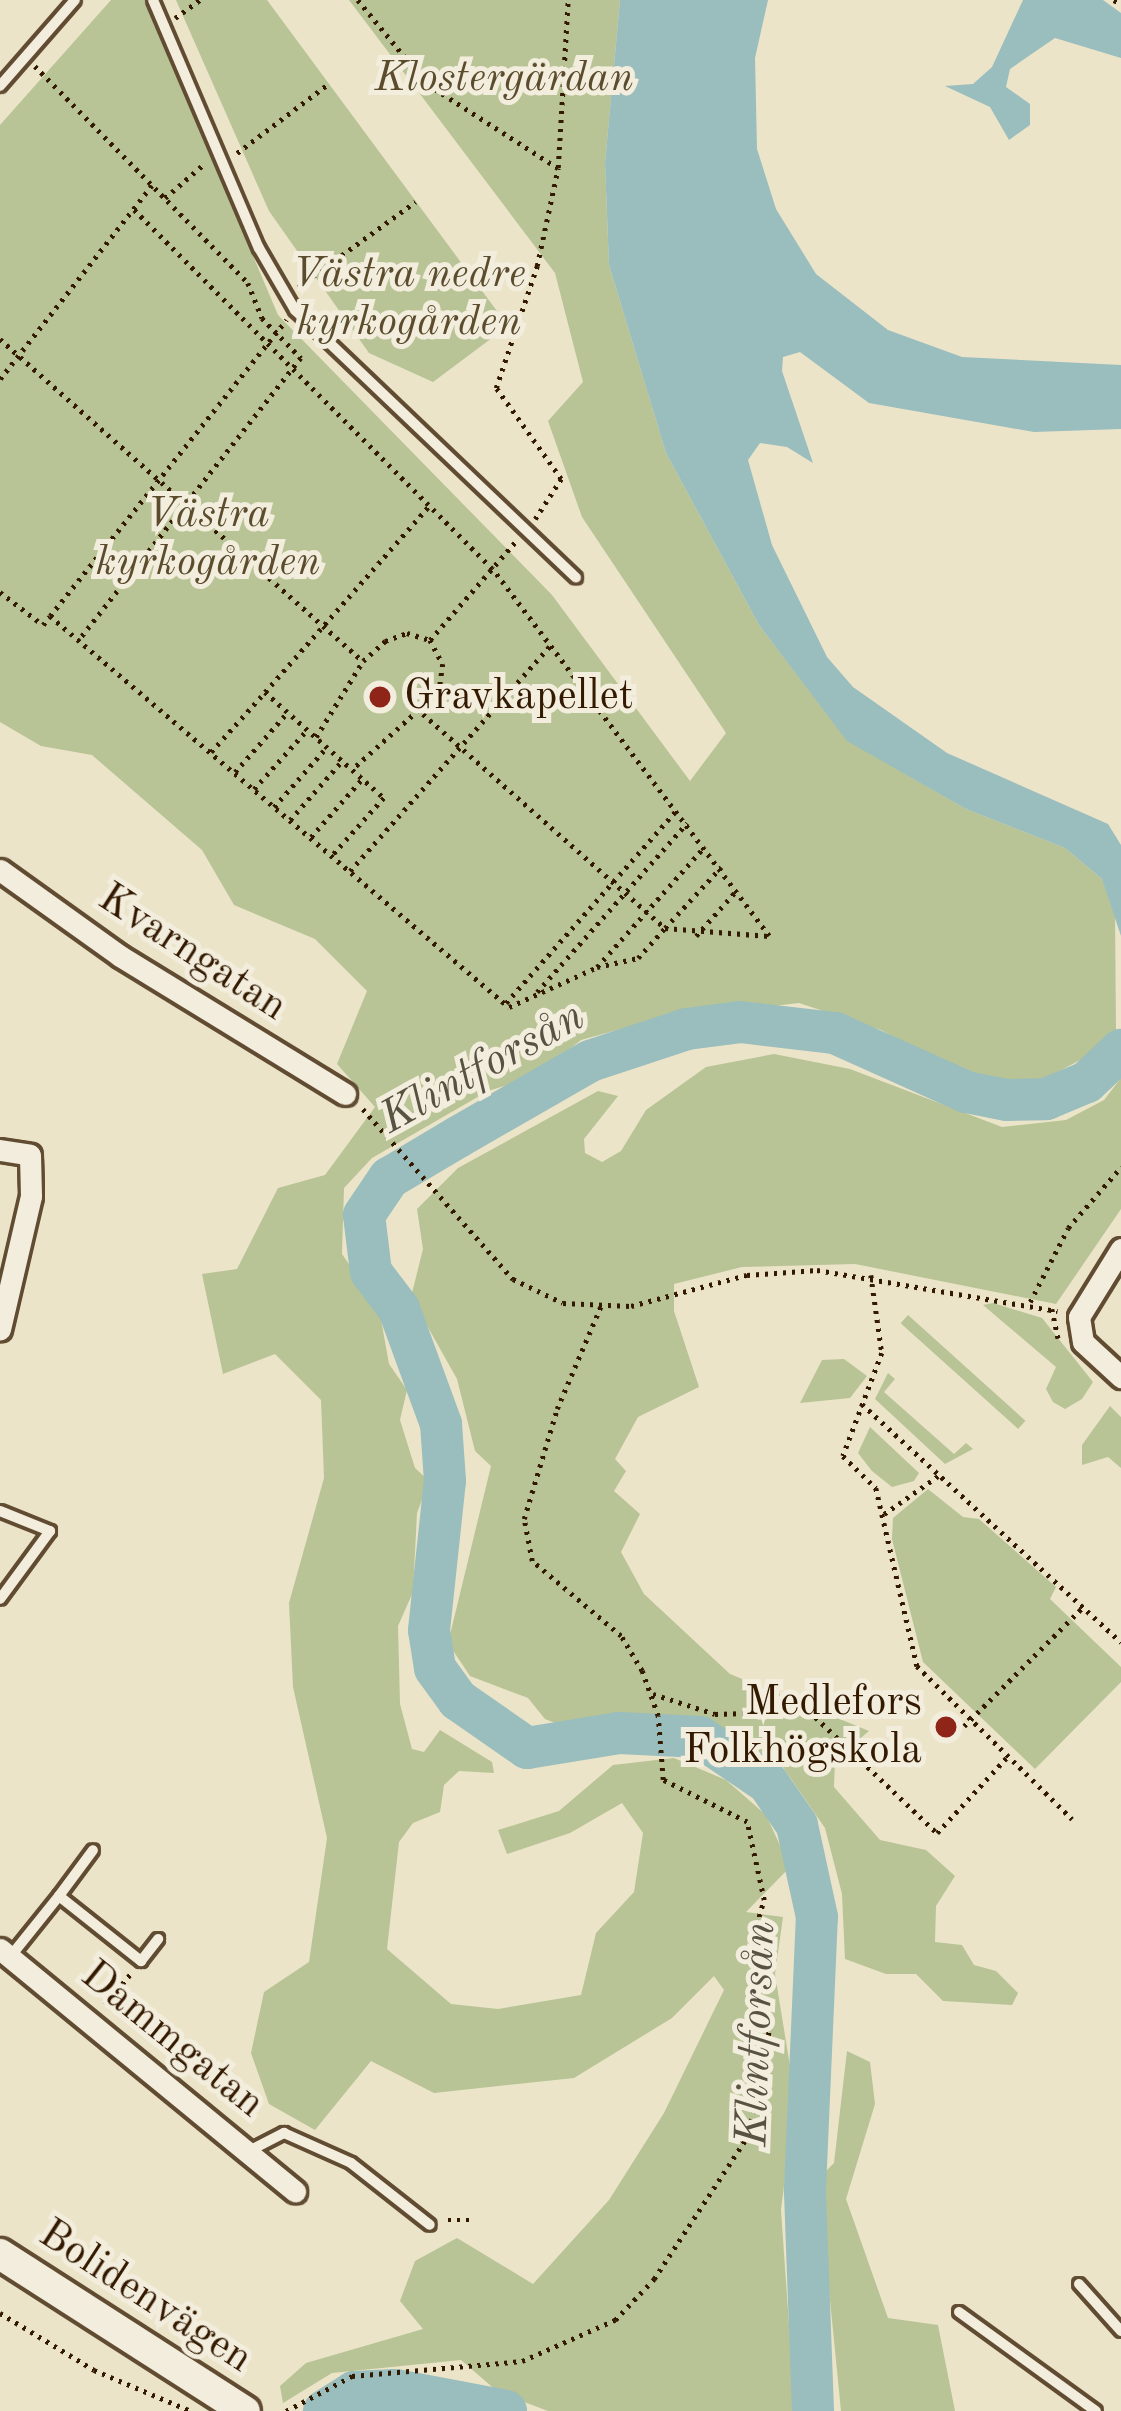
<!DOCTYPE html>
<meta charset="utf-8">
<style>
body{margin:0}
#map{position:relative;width:1121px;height:2411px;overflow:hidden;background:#ebe4c9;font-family:"Old Standard TT",serif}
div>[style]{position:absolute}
.green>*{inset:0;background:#b8c495;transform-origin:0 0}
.water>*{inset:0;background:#9abdbd}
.river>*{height:42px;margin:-21px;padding:0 21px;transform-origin:21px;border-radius:21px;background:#9abdbd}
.path>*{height:4.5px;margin-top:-2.25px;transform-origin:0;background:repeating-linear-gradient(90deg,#331900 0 3px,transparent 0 9px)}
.roads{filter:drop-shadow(3px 0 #614c32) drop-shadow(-3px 0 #614c32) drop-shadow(0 3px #614c32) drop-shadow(0 -3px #614c32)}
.service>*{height:10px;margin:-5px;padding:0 5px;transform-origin:5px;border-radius:5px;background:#f2eddc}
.minor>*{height:21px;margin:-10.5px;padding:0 10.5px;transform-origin:10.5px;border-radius:10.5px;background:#f2eddc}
.secondary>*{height:30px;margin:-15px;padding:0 15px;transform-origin:15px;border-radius:15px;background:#f2eddc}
.dots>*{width:33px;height:33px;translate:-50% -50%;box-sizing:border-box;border:6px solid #f2eddc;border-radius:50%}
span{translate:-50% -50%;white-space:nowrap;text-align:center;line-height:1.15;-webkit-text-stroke:10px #f2eddc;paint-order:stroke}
.park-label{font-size:42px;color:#5b4c2d;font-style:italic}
.poi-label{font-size:42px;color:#331900}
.left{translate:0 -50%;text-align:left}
.right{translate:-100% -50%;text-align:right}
.street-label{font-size:42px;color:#331900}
.water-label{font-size:45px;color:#575242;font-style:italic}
</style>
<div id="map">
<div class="green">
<div style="clip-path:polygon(111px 0,145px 0,278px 315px,552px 595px,690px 781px,726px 733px,582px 517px,548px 421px,583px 382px,555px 273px,349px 0,620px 0,605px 163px,609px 265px,666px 453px,759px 625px,847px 740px,966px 809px,1065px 848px,1102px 879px,1115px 912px,1116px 1030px,1084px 1058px,1029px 1087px,956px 1071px,881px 1030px,799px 1003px,657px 1019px,581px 1040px,537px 1076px,488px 1091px,372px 1158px,344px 1188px,342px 1254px,379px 1308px,389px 1364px,407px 1390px,400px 1420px,415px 1468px,429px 1481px,417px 1513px,413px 1592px,398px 1626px,400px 1704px,412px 1749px,424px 1752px,440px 1730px,492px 1762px,494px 1773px,459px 1771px,444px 1785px,440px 1812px,413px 1823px,399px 1842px,387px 1949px,451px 2004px,498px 2009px,581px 1995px,596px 1933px,634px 1892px,643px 1833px,622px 1803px,570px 1833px,507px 1854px,498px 1830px,559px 1811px,613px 1765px,674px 1758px,726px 1780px,766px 1815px,790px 1867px,746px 1912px,783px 1917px,775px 1974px,795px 2097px,781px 2210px,795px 2411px,548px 2411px,498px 2392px,461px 2360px,332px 2373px,283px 2403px,280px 2386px,306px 2363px,423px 2329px,400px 2301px,415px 2261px,457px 2238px,533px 2284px,609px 2200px,664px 2113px,724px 1990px,714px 1976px,672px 2018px,574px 2078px,434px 2093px,371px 2061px,315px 2130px,269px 2104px,251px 2053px,264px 1992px,309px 1962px,327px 1838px,293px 1687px,289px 1603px,324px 1478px,321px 1400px,275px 1354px,223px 1374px,202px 1274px,237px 1269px,278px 1188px,325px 1175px,375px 1107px,337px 1064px,367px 991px,315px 939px,234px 905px,202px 850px,92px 755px,41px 746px,0 722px,0 125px)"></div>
<div style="clip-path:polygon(176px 0,267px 0,508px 326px,433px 382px,369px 353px,269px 211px)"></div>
<div style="clip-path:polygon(774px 1054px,850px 1069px,1002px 1127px,1066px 1120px,1104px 1100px,1121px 1078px,1121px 1209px,1056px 1304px,855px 1264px,742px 1267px,674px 1284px,674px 1311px,699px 1387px,638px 1417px,615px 1459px,626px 1471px,614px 1491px,640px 1514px,621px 1552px,644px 1594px,730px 1674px,869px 1731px,835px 1760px,834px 1787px,880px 1840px,926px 1850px,955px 1876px,936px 1906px,935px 1942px,962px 1945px,974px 1965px,996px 1971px,1018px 1993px,1012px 2005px,943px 2001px,916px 1974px,886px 1974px,845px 1959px,842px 1894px,825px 1828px,780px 1763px,712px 1734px,696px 1718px,629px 1716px,570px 1729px,545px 1719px,528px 1698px,470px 1676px,448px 1643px,491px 1466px,475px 1451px,457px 1379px,411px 1297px,423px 1249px,417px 1209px,458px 1168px,598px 1091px,618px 1096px,584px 1139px,585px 1153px,602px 1162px,621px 1151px,646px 1110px,706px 1067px)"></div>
<div style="clip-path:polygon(993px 1303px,1042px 1318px,1093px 1382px,1082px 1399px,1065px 1409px,1053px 1402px,1046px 1389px,1056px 1367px,983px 1305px)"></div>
<div style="left:908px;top:1315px;width:158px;height:11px;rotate:42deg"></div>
<div style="clip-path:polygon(844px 1359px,867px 1376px,850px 1398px,800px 1403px,822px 1360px)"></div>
<div style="clip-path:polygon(888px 1373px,895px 1379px,884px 1392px,954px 1454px,966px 1443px,973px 1449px,945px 1464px,875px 1399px)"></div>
<div style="clip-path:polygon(1110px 1406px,1121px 1417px,1121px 1468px,1108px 1457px,1082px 1465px,1082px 1445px)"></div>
<div style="clip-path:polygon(870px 1427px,919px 1473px,914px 1481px,892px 1487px,872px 1471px,858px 1453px)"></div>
<div style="clip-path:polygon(928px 1489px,963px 1517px,979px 1519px,1056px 1587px,1050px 1599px,1121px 1667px,1121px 1682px,1035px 1769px,923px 1662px,892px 1539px,893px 1518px)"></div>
<div style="clip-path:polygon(847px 2051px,870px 2062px,875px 2104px,846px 2199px,888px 2318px,938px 2325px,955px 2411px,841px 2411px,818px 2179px,834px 2163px)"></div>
</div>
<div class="water">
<div style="clip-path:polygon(620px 0,768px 0,755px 58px,757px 149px,776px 209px,816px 274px,888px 330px,962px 357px,1121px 365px,1121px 429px,1034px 432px,869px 403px,800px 352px,783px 357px,782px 371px,813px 463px,787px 447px,760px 443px,748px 460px,772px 545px,827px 657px,853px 687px,947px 753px,1108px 824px,1121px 845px,1121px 936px,1102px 879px,1065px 848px,966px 809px,847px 741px,759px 625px,666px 453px,609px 265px,605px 163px)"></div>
<div style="clip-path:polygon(1023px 0,1103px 0,1121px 13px,1121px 58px,1055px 38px,1010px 69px,1006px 87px,1030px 104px,1030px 125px,1009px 140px,990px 107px,945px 86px,973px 84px,992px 67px)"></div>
</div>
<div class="river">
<div style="left:324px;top:2411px;width:36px;rotate:-32deg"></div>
<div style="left:354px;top:2392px;width:41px;rotate:-2.8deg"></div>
<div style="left:395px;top:2390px;width:113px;rotate:10.7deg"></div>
<div style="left:813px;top:2411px;width:222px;rotate:-92.1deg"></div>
<div style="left:805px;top:2189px;width:272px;rotate:-87.5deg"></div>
<div style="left:817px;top:1917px;width:94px;rotate:-102.3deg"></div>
<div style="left:797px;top:1825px;width:51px;rotate:-124.6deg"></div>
<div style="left:768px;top:1783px;width:82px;rotate:-145.9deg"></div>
<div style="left:700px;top:1737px;width:81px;rotate:-177.2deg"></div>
<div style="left:619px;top:1733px;width:93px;rotate:170.7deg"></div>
<div style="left:527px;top:1748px;width:84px;rotate:-145.2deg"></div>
<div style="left:458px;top:1700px;width:39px;rotate:-126deg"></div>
<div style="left:435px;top:1668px;width:38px;rotate:-99deg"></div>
<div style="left:429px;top:1630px;width:150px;rotate:-83.9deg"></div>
<div style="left:445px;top:1481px;width:57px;rotate:-94deg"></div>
<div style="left:441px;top:1424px;width:122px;rotate:-110.1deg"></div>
<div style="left:399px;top:1309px;width:46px;rotate:-127.1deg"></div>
<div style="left:371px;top:1272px;width:57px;rotate:-97deg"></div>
<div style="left:364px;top:1215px;width:45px;rotate:-56deg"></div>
<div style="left:389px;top:1178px;width:80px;rotate:-30.7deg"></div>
<div style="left:458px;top:1137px;width:152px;rotate:-29.9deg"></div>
<div style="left:590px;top:1061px;width:102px;rotate:-18.3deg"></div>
<div style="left:687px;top:1029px;width:53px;rotate:-7.5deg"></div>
<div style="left:740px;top:1022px;width:96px;rotate:6.6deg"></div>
<div style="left:835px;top:1033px;width:144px;rotate:24.2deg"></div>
<div style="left:966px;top:1092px;width:42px;rotate:11deg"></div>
<div style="left:1007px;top:1100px;width:39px;rotate:-1deg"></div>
<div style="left:1046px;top:1099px;width:44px;rotate:-22.5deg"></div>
<div style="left:1087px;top:1082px;width:47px;rotate:-43.3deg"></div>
</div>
<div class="path">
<div style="left:358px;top:0;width:109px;rotate:50.6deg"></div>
<div style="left:427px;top:84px;width:156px;rotate:32.7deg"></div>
<div style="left:1114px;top:0;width:8px;rotate:30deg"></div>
<div style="left:175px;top:18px;width:31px;rotate:-36deg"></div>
<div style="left:35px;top:66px;width:304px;rotate:45.5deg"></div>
<div style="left:248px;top:283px;width:38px;rotate:68deg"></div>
<div style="left:262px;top:318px;width:56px;rotate:45.7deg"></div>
<div style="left:301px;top:358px;width:359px;rotate:128.2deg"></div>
<div style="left:237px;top:153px;width:113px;rotate:-37.1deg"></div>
<div style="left:165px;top:198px;width:52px;rotate:-41.1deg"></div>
<div style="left:298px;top:287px;width:145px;rotate:-36deg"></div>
<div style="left:0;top:339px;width:485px;rotate:41.6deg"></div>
<div style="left:0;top:379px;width:246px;rotate:-51.9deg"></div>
<div style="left:535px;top:519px;width:48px;rotate:-57deg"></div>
<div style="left:561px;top:479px;width:112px;rotate:-125.5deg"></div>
<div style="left:496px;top:388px;width:129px;rotate:-71.4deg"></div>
<div style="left:537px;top:266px;width:100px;rotate:-77.9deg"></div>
<div style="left:558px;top:168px;width:168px;rotate:-86.6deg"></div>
<div style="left:0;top:592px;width:54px;rotate:37.5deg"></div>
<div style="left:43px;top:625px;width:11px;rotate:-52deg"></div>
<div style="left:50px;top:616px;width:603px;rotate:40.43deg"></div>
<div style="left:509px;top:1007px;width:97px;rotate:-24.4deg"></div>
<div style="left:597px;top:967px;width:42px;rotate:-12.4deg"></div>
<div style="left:638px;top:958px;width:40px;rotate:-48deg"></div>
<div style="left:665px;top:928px;width:104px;rotate:4.4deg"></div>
<div style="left:769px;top:936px;width:460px;rotate:-127deg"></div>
<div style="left:492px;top:569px;width:508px;rotate:-134.92deg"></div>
<div style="left:50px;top:616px;width:379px;rotate:-51.4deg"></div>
<div style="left:430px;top:640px;width:131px;rotate:-49deg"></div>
<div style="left:265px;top:692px;width:247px;rotate:-48.6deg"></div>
<div style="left:423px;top:714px;width:323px;rotate:41.5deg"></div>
<div style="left:665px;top:928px;width:83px;rotate:-47.4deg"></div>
<div style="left:316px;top:737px;width:89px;rotate:-58.3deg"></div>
<div style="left:363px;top:661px;width:30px;rotate:-42deg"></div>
<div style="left:385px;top:641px;width:23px;rotate:-20deg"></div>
<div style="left:407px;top:633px;width:24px;rotate:17deg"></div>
<div style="left:430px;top:640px;width:27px;rotate:62deg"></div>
<div style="left:443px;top:664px;width:28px;rotate:98deg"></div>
<div style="left:439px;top:692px;width:117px;rotate:138.1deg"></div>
<div style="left:211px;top:752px;width:81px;rotate:-48deg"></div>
<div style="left:265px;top:692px;width:159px;rotate:41.7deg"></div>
<div style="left:384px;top:798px;width:78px;rotate:131.9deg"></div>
<div style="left:235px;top:772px;width:77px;rotate:-48.7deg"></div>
<div style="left:254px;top:789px;width:78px;rotate:-48.1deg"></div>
<div style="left:274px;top:807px;width:79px;rotate:-48.6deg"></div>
<div style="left:290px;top:820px;width:79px;rotate:-48.6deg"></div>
<div style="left:311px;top:837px;width:77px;rotate:-48.7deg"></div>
<div style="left:350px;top:871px;width:301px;rotate:-48.4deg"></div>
<div style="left:696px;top:936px;width:60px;rotate:-48.4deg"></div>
<div style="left:597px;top:967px;width:162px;rotate:-48.2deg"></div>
<div style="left:537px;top:992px;width:226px;rotate:-48.4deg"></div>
<div style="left:506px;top:1003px;width:258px;rotate:-48.5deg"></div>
<div style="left:363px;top:1109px;width:227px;rotate:48.6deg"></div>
<div style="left:513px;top:1279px;width:55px;rotate:25.6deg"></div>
<div style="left:563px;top:1303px;width:68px;rotate:2.5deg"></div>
<div style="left:631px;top:1306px;width:120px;rotate:-15deg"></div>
<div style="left:747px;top:1275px;width:70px;rotate:-4.1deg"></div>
<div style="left:817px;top:1270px;width:244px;rotate:9.7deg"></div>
<div style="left:871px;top:1275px;width:79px;rotate:82deg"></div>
<div style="left:882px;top:1353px;width:110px;rotate:110.7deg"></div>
<div style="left:843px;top:1456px;width:46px;rotate:44.1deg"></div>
<div style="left:876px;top:1488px;width:183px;rotate:77deg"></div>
<div style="left:917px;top:1666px;width:218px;rotate:44.6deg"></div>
<div style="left:1030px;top:1302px;width:83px;rotate:-62.8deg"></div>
<div style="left:1068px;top:1228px;width:81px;rotate:-49deg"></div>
<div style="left:1052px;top:1309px;width:30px;rotate:78deg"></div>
<div style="left:862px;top:1404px;width:352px;rotate:42.6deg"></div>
<div style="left:884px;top:1514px;width:66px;rotate:-35.1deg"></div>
<div style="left:653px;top:1694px;width:65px;rotate:17.9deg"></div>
<div style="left:715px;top:1714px;width:94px;rotate:-1.8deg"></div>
<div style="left:809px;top:1711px;width:177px;rotate:43.6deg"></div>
<div style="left:937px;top:1833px;width:105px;rotate:-47.3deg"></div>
<div style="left:964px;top:1726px;width:170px;rotate:-45deg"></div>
<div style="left:105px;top:2005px;width:43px;rotate:-50.7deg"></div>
<div style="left:448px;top:2220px;width:24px"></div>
<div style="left:0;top:2313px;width:110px;rotate:31.2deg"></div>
<div style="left:94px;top:2370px;width:105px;rotate:22.9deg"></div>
<div style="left:286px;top:2411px;width:75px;rotate:-27.9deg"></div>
<div style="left:352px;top:2376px;width:171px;rotate:-5deg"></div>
<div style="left:522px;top:2361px;width:102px;rotate:-23.8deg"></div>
<div style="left:615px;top:2320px;width:57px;rotate:-46.4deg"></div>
<div style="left:654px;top:2279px;width:168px;rotate:-56.7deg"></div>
<div style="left:746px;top:2139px;width:61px;rotate:-73.9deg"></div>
<div style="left:763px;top:2080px;width:52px;rotate:-83.4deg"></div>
<div style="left:769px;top:2028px;width:95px;rotate:-99.1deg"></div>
<div style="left:754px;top:1934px;width:35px;rotate:-74deg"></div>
<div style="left:764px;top:1900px;width:80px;rotate:-102.3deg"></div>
<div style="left:747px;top:1822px;width:94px;rotate:-153.4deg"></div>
<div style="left:663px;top:1780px;width:64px;rotate:-94.5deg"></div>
<div style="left:658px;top:1716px;width:48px;rotate:-109.6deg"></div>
<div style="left:642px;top:1671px;width:41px;rotate:-121deg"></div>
<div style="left:621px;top:1636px;width:116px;rotate:-139.9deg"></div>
<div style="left:532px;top:1561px;width:43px;rotate:-100.8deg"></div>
<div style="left:524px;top:1519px;width:115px;rotate:-73.3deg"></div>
<div style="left:557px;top:1409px;width:112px;rotate:-66.9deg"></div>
</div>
<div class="roads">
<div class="service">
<div style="left:153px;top:0;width:270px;rotate:66.9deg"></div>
<div style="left:259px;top:248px;width:72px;rotate:59.9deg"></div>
<div style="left:295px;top:310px;width:388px;rotate:43.6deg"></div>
<div style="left:0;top:86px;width:114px;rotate:-48.9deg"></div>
<div style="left:0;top:1511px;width:54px;rotate:21.8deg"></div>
<div style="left:50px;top:1531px;width:84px;rotate:126.3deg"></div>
<div style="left:59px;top:1896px;width:57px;rotate:-53.5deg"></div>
<div style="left:10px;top:1957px;width:78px;rotate:-51.2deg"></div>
<div style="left:59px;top:1896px;width:105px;rotate:38.4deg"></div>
<div style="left:141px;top:1961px;width:28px;rotate:-52deg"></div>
<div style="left:247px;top:2152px;width:42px;rotate:-27.2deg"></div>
<div style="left:284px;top:2133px;width:73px;rotate:24.1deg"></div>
<div style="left:351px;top:2163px;width:100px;rotate:38.1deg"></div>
<div style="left:1079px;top:2284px;width:63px;rotate:48.2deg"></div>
<div style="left:959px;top:2312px;width:169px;rotate:35.9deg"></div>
</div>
<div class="minor">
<div style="left:0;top:870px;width:148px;rotate:35.6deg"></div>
<div style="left:120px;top:956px;width:264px;rotate:31.5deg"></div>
<div style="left:0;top:1150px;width:30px;rotate:9deg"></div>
<div style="left:30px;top:1155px;width:41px;rotate:88.6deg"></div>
<div style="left:31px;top:1196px;width:137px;rotate:103.1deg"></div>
<div style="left:1121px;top:1249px;width:80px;rotate:121.7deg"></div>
<div style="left:1079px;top:1317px;width:25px;rotate:81deg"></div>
<div style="left:1083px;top:1342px;width:52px;rotate:42.6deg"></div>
<div style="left:0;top:1949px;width:382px;rotate:39.4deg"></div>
</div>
<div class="secondary">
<div style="left:0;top:2254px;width:291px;rotate:32.7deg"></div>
</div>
</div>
<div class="dots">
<div style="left:380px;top:697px;background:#8f2418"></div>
<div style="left:946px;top:1727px;background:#8f2418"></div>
</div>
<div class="park-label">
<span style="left:504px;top:79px">Klostergärdan</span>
<span style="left:409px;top:299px">Västra nedre<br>kyrkogården</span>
<span style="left:208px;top:539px">Västra<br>kyrkogården</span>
</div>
<div class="poi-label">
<span class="left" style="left:404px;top:697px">Gravkapellet</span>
<span class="right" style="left:922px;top:1727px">Medlefors<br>Folkhögskola</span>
</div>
<div class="street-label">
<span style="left:192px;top:953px;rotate:33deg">Kvarngatan</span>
<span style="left:172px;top:2040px;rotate:39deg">Dammgatan</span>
<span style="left:145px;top:2297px;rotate:33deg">Bolidenvägen</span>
</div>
<div class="water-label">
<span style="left:483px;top:1069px;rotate:-29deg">Klintforsån</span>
<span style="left:758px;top:2034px;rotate:-88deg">Klintforsån</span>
</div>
</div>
